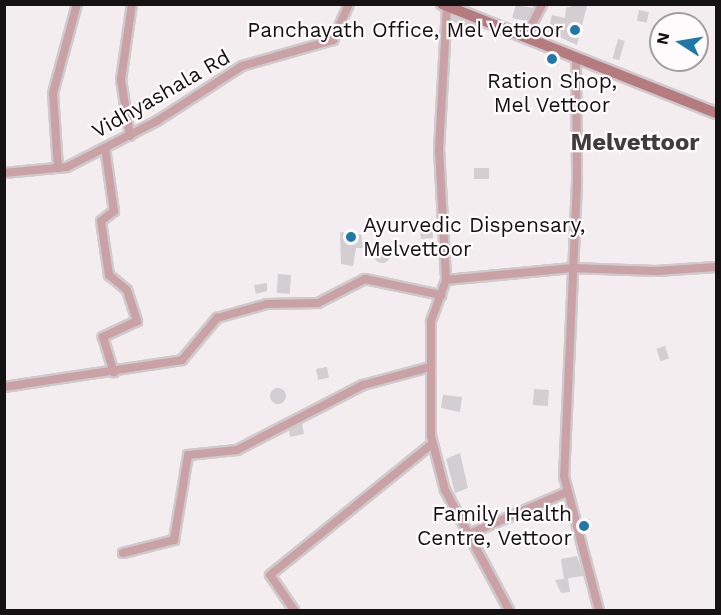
<!DOCTYPE html>
<style>
body{margin:0}
#map{position:relative;width:721px;height:615px;overflow:hidden;background:#f3edef;font-family:"Work Sans",sans-serif}
div>[style]{position:absolute}
.building>*{inset:0;background:#d2ced1;transform-origin:0 0}
.round{border-radius:50%}
.roads{filter:drop-shadow(2px 0 #cfcacc) drop-shadow(-2px 0 #cfcacc) drop-shadow(0 2px #cfcacc) drop-shadow(0 -2px #cfcacc)}
.minor>*{height:8px;margin:-4px;padding:0 4px;transform-origin:4px;border-radius:4px;background:#caa1a4}
.secondary>*{height:10px;margin:-5px;padding:0 5px;transform-origin:5px;border-radius:5px;background:#b57b7f}
.dots>*{width:16px;height:16px;translate:-50% -50%;box-sizing:border-box;border:3px solid #fffbfd;border-radius:50%}
span{translate:-50% -50%;white-space:nowrap;text-align:center;line-height:1.15;-webkit-text-stroke:4.5px #fffbfd;paint-order:stroke}
.poi-label{font-size:21px;color:#141213}
.right{translate:-100% -50%;text-align:right}
.left{translate:0 -50%;text-align:left}
.street-label{font-size:21px;color:#141213}
.quarter-label{font-size:24px;color:#403c3d;font-weight:700}
.frame{position:absolute;inset:0;border:6px solid #141213;pointer-events:none}
.north{position:absolute;left:649px;top:12px;width:60px;height:60px;box-sizing:border-box;background:#fffbfd;border:2px solid #a19e9f;border-radius:50%;rotate:282deg;font-size:16px;font-weight:700;line-height:24px;text-align:center;color:#141213}
.north::after{content:'';display:block;margin:auto;width:21px;height:27px;background:#1f78a7;clip-path:polygon(50% 0,100% 100%,50% 72%,0 100%)}
</style>
<div id="map">
<div class="building">
<div style="clip-path:polygon(578px 4px,587px 6px,577px 45px,548px 32px,552px 15px,565px 18px,566px 8px)"></div>
<div style="clip-path:polygon(516px 5px,533px 8px,527px 21px,512px 18px)"></div>
<div style="left:639px;top:10px;width:10px;height:11px;rotate:11deg"></div>
<div style="left:452px;top:16px;width:30px;height:5px;rotate:21deg"></div>
<div style="left:618px;top:39px;width:7px;height:20px;rotate:16deg"></div>
<div style="clip-path:polygon(546px 54px,560px 59px,558px 66px,544px 60px)"></div>
<div style="left:474px;top:168px;width:15px;height:11px"></div>
<div style="left:432px;top:226px;width:12px;height:12px;rotate:85deg"></div>
<div style="clip-path:polygon(340px 232px,361px 234px,363px 248px,356px 248px,353px 266px,341px 264px)"></div>
<div class="round" style="left:374px;top:247px;width:16px;height:16px"></div>
<div style="left:278px;top:274px;width:13px;height:19px;rotate:4deg"></div>
<div style="clip-path:polygon(267px 283px,267px 291px,256px 294px,254px 285px)"></div>
<div style="left:665px;top:346px;width:13px;height:9px;rotate:72deg"></div>
<div style="left:327px;top:367px;width:11px;height:11px;rotate:80deg"></div>
<div class="round" style="left:270px;top:388px;width:16px;height:16px"></div>
<div style="left:534px;top:389px;width:15px;height:16px;rotate:4deg"></div>
<div style="clip-path:polygon(443px 395px,462px 397px,460px 412px,441px 408px)"></div>
<div style="clip-path:polygon(302px 423px,304px 434px,290px 437px,289px 430px)"></div>
<div style="clip-path:polygon(460px 453px,468px 488px,455px 493px,446px 459px)"></div>
<div style="left:590px;top:519px;width:12px;height:8px;rotate:81deg"></div>
<div style="clip-path:polygon(577px 556px,584px 576px,568px 578px,570px 592px,561px 593px,555px 580px,564px 579px,561px 559px)"></div>
</div>
<div class="roads">
<div class="minor">
<div style="left:447px;top:6px;width:143px;rotate:93.2deg"></div>
<div style="left:439px;top:149px;width:131px;rotate:86.9deg"></div>
<div style="left:446px;top:280px;width:44px;rotate:110.1deg"></div>
<div style="left:431px;top:321px;width:115px;rotate:90deg"></div>
<div style="left:431px;top:436px;width:56px;rotate:75.5deg"></div>
<div style="left:445px;top:490px;width:136px;rotate:61.9deg"></div>
<div style="left:525px;top:38px;width:38px;rotate:-63deg"></div>
<div style="left:576px;top:58px;width:124px;rotate:89.5deg"></div>
<div style="left:577px;top:182px;width:294px;rotate:92.5deg"></div>
<div style="left:564px;top:476px;width:138px;rotate:75.4deg"></div>
<div style="left:130px;top:136px;width:57px;rotate:-99.1deg"></div>
<div style="left:121px;top:80px;width:77px;rotate:-81.8deg"></div>
<div style="left:105px;top:148px;width:64px;rotate:81.9deg"></div>
<div style="left:114px;top:211px;width:16px;rotate:142deg"></div>
<div style="left:101px;top:221px;width:55px;rotate:81.6deg"></div>
<div style="left:109px;top:275px;width:23px;rotate:40deg"></div>
<div style="left:127px;top:290px;width:33px;rotate:72deg"></div>
<div style="left:137px;top:321px;width:38px;rotate:155deg"></div>
<div style="left:103px;top:337px;width:37px;rotate:73deg"></div>
<div style="left:58px;top:168px;width:75px;rotate:-93.8deg"></div>
<div style="left:53px;top:93px;width:92px;rotate:-74.9deg"></div>
<div style="left:4px;top:173px;width:63px;rotate:-5.4deg"></div>
<div style="left:67px;top:167px;width:101px;rotate:-27.1deg"></div>
<div style="left:157px;top:121px;width:101px;rotate:-32.9deg"></div>
<div style="left:242px;top:66px;width:95px;rotate:-15.9deg"></div>
<div style="left:333px;top:40px;width:39px;rotate:-66deg"></div>
<div style="left:446px;top:280px;width:127px;rotate:-5.4deg"></div>
<div style="left:572px;top:268px;width:84px;rotate:2deg"></div>
<div style="left:656px;top:271px;width:60px;rotate:-3.8deg"></div>
<div style="left:4px;top:387px;width:180px;rotate:-8.6deg"></div>
<div style="left:182px;top:360px;width:55px;rotate:-50.2deg"></div>
<div style="left:217px;top:318px;width:52px;rotate:-15.6deg"></div>
<div style="left:267px;top:304px;width:51px;rotate:-1.1deg"></div>
<div style="left:318px;top:303px;width:53px;rotate:-27.1deg"></div>
<div style="left:365px;top:279px;width:78px;rotate:11.9deg"></div>
<div style="left:469px;top:534px;width:107px;rotate:-23.2deg"></div>
<div style="left:123px;top:553px;width:53px;rotate:-14.3deg"></div>
<div style="left:174px;top:540px;width:86px;rotate:-80.6deg"></div>
<div style="left:188px;top:455px;width:49px;rotate:-5.8deg"></div>
<div style="left:237px;top:450px;width:142px;rotate:-27.3deg"></div>
<div style="left:363px;top:385px;width:69px;rotate:-15deg"></div>
<div style="left:294px;top:610px;width:42px;rotate:-124.4deg"></div>
<div style="left:270px;top:575px;width:208px;rotate:-39deg"></div>
</div>
<div class="secondary">
<div style="left:442px;top:4px;width:295px;rotate:21.7deg"></div>
</div>
</div>
<div class="dots">
<div style="left:575px;top:30px;background:#1f78a7"></div>
<div style="left:552px;top:59px;background:#1f78a7"></div>
<div style="left:351px;top:237px;background:#1f78a7"></div>
<div style="left:584px;top:526px;background:#1f78a7"></div>
</div>
<div class="poi-label">
<span class="right" style="left:563px;top:30px">Panchayath Office, Mel Vettoor</span>
<span style="left:552px;top:93px">Ration Shop,<br>Mel Vettoor</span>
<span class="left" style="left:363px;top:237px">Ayurvedic Dispensary,<br>Melvettoor</span>
<span class="right" style="left:572px;top:526px">Family Health<br>Centre, Vettoor</span>
</div>
<div class="street-label">
<span style="left:161px;top:94px;rotate:-30deg">Vidhyashala Rd</span>
</div>
<div class="quarter-label">
<span style="left:635px;top:143px">Melvettoor</span>
</div>
<div class="frame"></div>
<div class="north">N</div>
</div>
